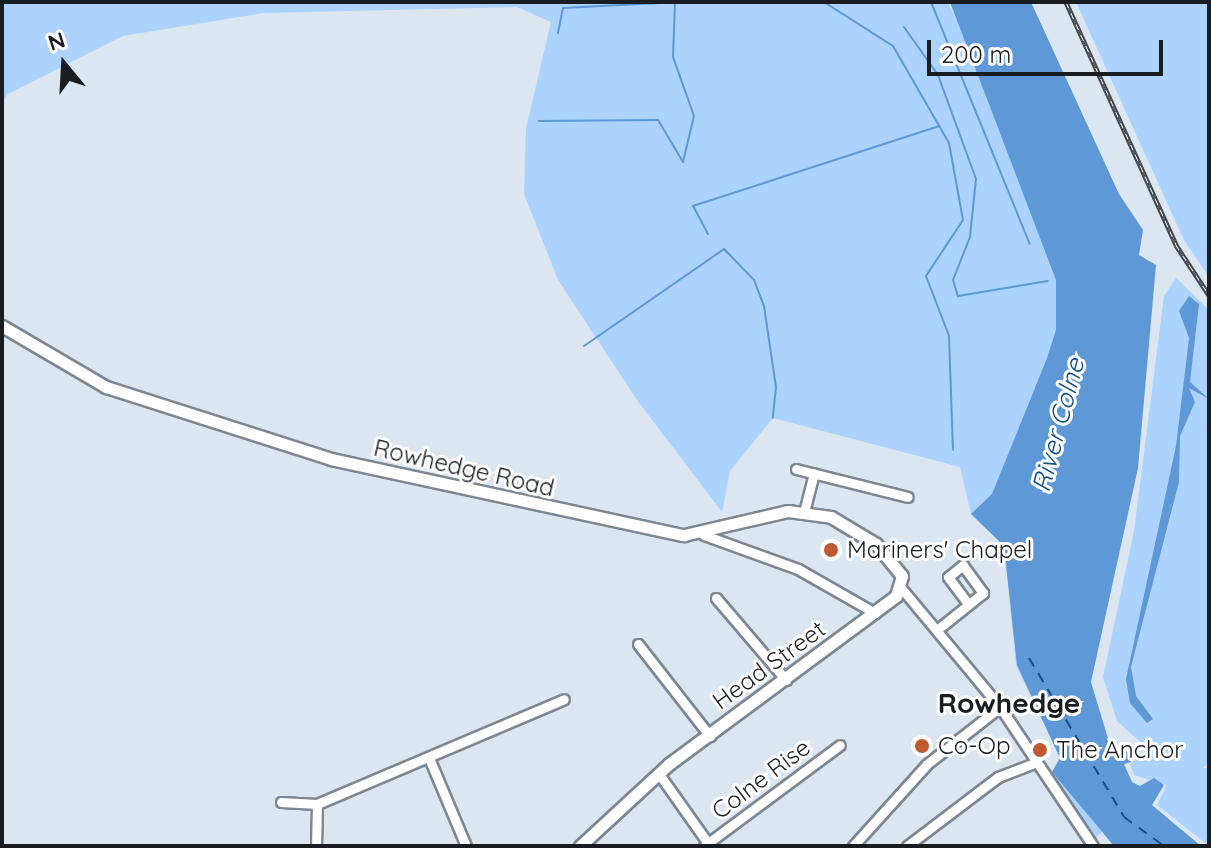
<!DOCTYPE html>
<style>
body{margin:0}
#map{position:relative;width:1211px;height:848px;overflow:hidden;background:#dce6f1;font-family:Quicksand,sans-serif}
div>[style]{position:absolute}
.green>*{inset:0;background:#abd3fe}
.water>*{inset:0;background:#5e98d6}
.stream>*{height:2px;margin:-1px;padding:0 1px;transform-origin:1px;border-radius:1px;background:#5e98d6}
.ferry>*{height:2px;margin-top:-1px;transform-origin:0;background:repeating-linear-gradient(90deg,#104f89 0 10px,transparent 0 18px)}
.roads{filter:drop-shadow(2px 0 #7e8791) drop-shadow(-2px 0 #7e8791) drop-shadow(0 2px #7e8791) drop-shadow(0 -2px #7e8791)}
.minor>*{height:9px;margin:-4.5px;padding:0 4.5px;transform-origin:4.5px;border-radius:4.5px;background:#fff}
.tertiary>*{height:11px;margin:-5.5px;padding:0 5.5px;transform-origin:5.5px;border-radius:5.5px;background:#fff}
.rail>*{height:5px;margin-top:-2.5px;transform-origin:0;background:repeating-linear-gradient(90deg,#fff 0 6px,#43474d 0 12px);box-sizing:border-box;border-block:2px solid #43474d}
.dots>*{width:22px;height:22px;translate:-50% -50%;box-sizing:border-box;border:4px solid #fff;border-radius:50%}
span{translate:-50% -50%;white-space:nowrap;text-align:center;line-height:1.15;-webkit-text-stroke:6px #fff;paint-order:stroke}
.street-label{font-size:24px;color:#191c20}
.poi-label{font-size:24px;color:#191c20}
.left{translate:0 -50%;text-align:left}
.water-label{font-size:26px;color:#104f89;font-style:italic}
.quarter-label{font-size:28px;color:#191c20;font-weight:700}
.frame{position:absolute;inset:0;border:4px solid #191c20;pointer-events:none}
.north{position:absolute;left:24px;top:24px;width:80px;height:80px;-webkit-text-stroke:6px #fff;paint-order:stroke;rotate:342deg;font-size:22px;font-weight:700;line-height:32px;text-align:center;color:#191c20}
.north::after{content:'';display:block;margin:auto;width:28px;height:36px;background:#191c20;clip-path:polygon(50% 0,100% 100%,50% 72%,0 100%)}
.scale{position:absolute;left:927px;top:40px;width:236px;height:36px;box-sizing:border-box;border:4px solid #191c20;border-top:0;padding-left:10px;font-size:24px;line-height:28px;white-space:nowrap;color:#191c20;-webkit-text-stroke:6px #fff;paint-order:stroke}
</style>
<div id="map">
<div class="green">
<div style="clip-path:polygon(2px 2px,948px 2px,955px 18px,950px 2px,1059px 179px,1058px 464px,1114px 846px,1102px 832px,1094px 839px,1052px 772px,1060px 758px,1016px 665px,1004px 546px,971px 514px,960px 467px,773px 418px,730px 471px,722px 512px,637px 400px,558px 280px,524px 194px,526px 128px,551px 22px,517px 7px,263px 13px,123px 36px,8px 94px,2px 103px)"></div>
<div style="clip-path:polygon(1076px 2px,1209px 2px,1209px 277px,1184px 240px)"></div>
<div style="clip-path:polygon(1176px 278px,1209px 310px,1209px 763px,1203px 768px,1209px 768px,1209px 846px,1157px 805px,1167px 785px,1134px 775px,1130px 765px,1147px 748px,1117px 721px,1103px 677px,1134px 531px,1164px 296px)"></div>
</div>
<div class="water">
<div style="clip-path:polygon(950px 2px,1031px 2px,1119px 194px,1143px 230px,1139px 255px,1156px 265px,1138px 468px,1091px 682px,1110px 745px,1128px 752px,1131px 762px,1124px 764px,1132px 782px,1140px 786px,1154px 778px,1164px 785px,1152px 805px,1201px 846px,1114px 846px,1052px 772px,1060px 758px,1017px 665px,1004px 546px,971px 514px,992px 494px,1047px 358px,1056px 330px,1056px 280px)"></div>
<div style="clip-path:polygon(1189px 296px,1199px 304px,1190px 382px,1209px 399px,1189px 388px,1195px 402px,1180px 436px,1179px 482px,1131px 667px,1136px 696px,1153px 719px,1147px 723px,1130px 703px,1126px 679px,1176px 446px,1189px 338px,1179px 311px)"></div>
</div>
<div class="stream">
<div style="left:824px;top:2px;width:82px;rotate:32.5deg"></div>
<div style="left:893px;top:46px;width:112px;rotate:60deg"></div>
<div style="left:949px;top:143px;width:78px;rotate:79.7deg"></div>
<div style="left:963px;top:220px;width:67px;rotate:123.5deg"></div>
<div style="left:926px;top:276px;width:64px;rotate:69deg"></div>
<div style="left:949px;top:336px;width:114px;rotate:88deg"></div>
<div style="left:931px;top:2px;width:261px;rotate:67.8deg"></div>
<div style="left:904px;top:27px;width:59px;rotate:54.7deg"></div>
<div style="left:938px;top:75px;width:111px;rotate:69.9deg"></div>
<div style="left:976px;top:179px;width:58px;rotate:95.9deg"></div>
<div style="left:970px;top:237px;width:46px;rotate:111.6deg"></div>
<div style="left:953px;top:280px;width:17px;rotate:73deg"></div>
<div style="left:958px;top:296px;width:91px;rotate:-9.5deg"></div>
<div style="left:558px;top:33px;width:25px;rotate:-79deg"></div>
<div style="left:563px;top:8px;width:116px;rotate:-3deg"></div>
<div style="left:539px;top:121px;width:119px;rotate:-0.5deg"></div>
<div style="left:658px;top:120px;width:49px;rotate:59.2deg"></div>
<div style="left:683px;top:162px;width:47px;rotate:-76.6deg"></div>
<div style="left:694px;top:116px;width:63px;rotate:-109.6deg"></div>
<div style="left:673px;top:57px;width:54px;rotate:-87.9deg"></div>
<div style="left:708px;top:234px;width:32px;rotate:-118deg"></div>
<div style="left:693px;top:206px;width:259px;rotate:-18deg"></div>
<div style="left:584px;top:346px;width:170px;rotate:-34.7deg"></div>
<div style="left:724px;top:249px;width:43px;rotate:45.9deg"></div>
<div style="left:754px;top:280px;width:28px;rotate:69deg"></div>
<div style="left:764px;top:306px;width:82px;rotate:81.6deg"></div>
<div style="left:776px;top:387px;width:31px;rotate:96deg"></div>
</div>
<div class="ferry">
<div style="left:1029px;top:658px;width:185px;rotate:59.1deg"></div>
<div style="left:1124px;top:817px;width:49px;rotate:35.9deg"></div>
</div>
<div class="roads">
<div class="minor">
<div style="left:796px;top:469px;width:115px;rotate:14deg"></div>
<div style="left:804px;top:512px;width:40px;rotate:-75.6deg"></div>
<div style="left:704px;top:535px;width:100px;rotate:19.9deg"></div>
<div style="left:798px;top:569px;width:89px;rotate:29.7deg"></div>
<div style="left:902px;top:589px;width:153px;rotate:50.3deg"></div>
<div style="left:1000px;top:707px;width:167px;rotate:56.2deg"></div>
<div style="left:716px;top:598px;width:108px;rotate:49.5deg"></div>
<div style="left:938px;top:629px;width:58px;rotate:-38.7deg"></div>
<div style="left:983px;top:593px;width:34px;rotate:-126deg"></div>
<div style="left:963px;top:565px;width:19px;rotate:141deg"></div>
<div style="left:948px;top:577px;width:34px;rotate:53deg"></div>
<div style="left:638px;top:644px;width:117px;rotate:52deg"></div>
<div style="left:429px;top:758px;width:95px;rotate:67.2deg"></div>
<div style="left:659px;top:774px;width:88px;rotate:54.7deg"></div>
<div style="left:281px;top:802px;width:36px;rotate:3deg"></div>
<div style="left:317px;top:804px;width:268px;rotate:-23deg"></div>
<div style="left:316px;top:846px;width:42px;rotate:-88.6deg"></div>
<div style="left:704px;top:846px;width:169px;rotate:-36.6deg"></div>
<div style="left:853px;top:846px;width:110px;rotate:-47.9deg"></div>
<div style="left:927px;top:764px;width:93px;rotate:-38deg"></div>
<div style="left:907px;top:846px;width:114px;rotate:-37.2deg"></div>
<div style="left:998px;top:777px;width:40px;rotate:-21deg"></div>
</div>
<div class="tertiary">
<div style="left:2px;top:326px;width:121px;rotate:30.4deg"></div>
<div style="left:106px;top:387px;width:236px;rotate:17.7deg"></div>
<div style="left:331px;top:459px;width:361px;rotate:12.2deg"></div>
<div style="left:684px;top:535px;width:107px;rotate:-13deg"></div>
<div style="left:788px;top:511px;width:43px;rotate:7.9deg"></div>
<div style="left:831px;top:517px;width:52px;rotate:31deg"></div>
<div style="left:876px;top:544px;width:41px;rotate:50.9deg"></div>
<div style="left:902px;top:576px;width:21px;rotate:107deg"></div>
<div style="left:896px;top:596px;width:282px;rotate:143.5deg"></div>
<div style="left:669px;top:764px;width:121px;rotate:137.3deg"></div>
</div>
</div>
<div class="rail">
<div style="left:1066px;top:2px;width:267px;rotate:65.6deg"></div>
<div style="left:1176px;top:245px;width:60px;rotate:56.6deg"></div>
</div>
<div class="dots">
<div style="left:831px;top:550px;background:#c0592f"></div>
<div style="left:922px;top:746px;background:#c0592f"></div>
<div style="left:1040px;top:750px;background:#c0592f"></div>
</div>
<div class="street-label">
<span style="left:464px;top:468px;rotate:13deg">Rowhedge Road</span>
<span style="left:769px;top:665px;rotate:-36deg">Head Street</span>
<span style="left:761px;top:779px;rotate:-37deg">Colne Rise</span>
</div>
<div class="poi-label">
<span class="left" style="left:847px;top:550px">Mariners' Chapel</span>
<span class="left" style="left:938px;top:746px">Co-Op</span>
<span class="left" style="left:1056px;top:750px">The Anchor</span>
</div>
<div class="water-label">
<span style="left:1058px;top:425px;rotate:-75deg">River Colne</span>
</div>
<div class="quarter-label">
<span style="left:1009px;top:703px">Rowhedge</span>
</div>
<div class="frame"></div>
<div class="north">N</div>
<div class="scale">200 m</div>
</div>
